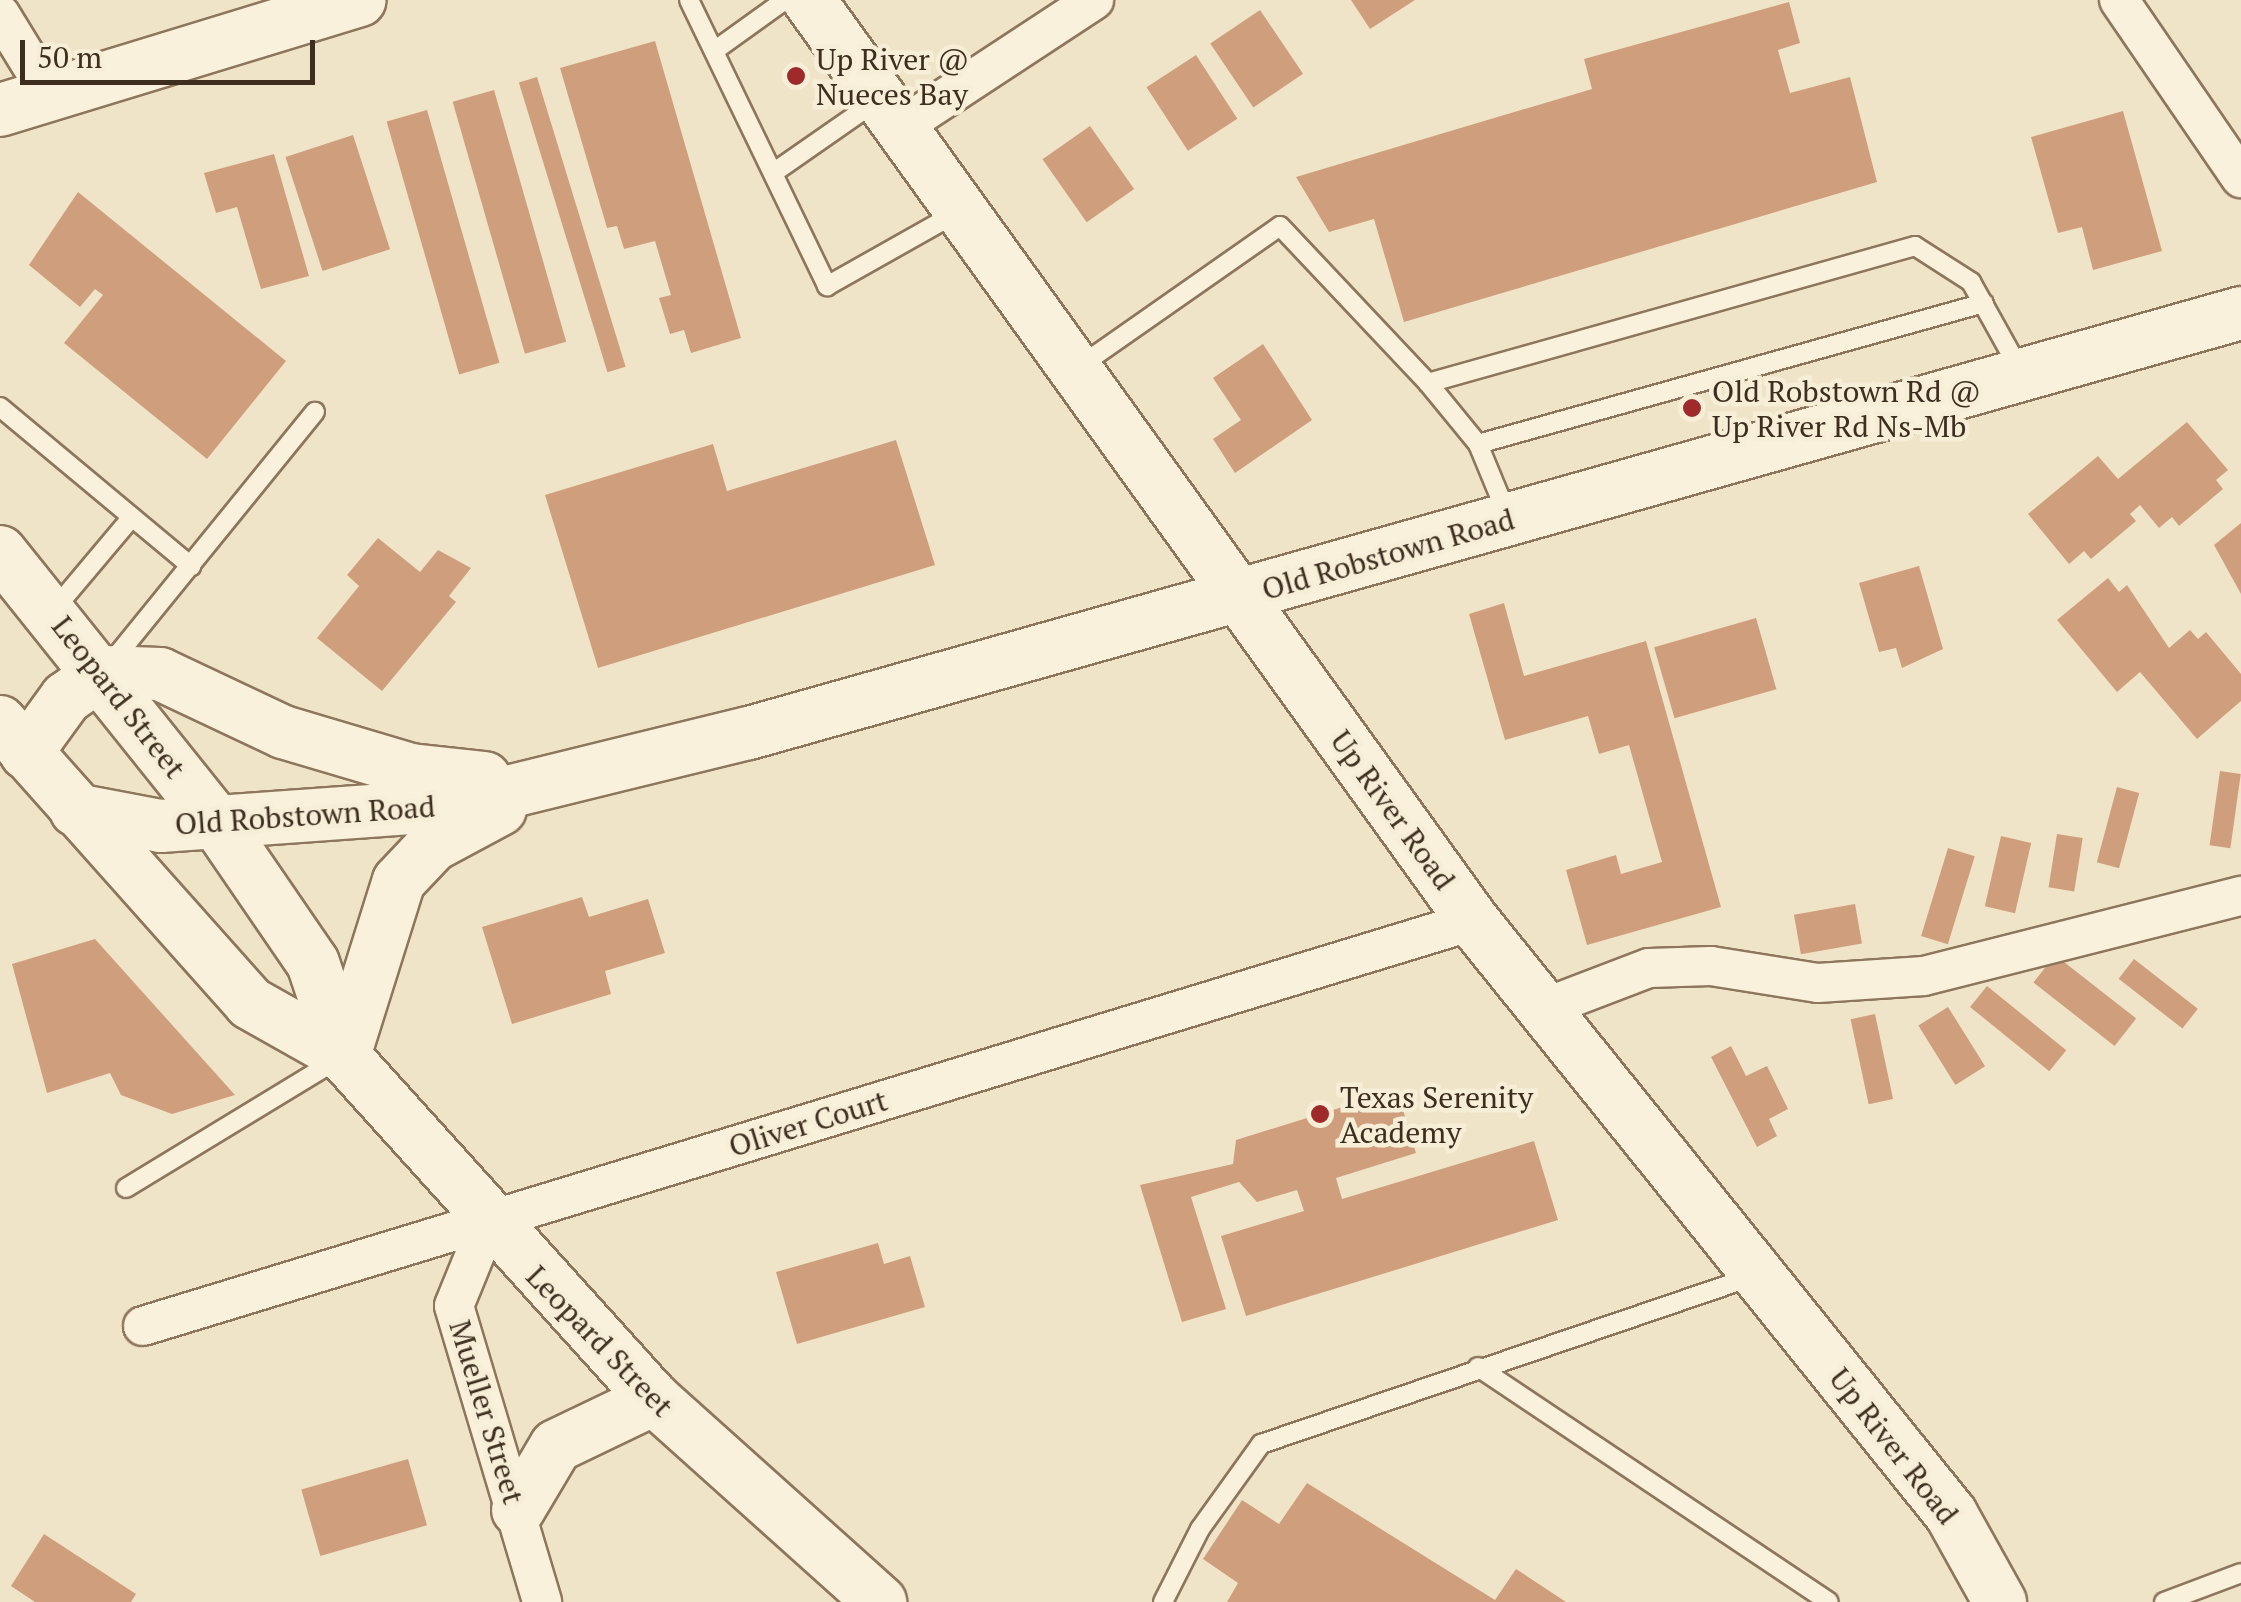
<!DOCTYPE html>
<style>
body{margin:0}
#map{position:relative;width:2241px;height:1602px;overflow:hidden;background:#f0e4c8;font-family:"PT Serif",serif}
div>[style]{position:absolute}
.building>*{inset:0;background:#cf9f7d;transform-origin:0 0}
.roads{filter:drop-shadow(2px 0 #8d765c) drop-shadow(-2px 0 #8d765c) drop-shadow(0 2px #8d765c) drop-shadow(0 -2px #8d765c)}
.lane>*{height:18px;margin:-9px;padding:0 9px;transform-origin:9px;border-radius:9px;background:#faf1dc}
.street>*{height:38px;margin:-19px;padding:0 19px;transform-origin:19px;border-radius:19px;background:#faf1dc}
.secondary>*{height:52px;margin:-26px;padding:0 26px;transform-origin:26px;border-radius:26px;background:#faf1dc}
.dots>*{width:28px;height:28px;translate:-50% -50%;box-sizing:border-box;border:5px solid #f7eed8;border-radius:50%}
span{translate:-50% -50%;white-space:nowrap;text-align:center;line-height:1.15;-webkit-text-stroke:9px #f7eed8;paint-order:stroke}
.poi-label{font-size:30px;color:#3d2e20}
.left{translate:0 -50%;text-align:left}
.street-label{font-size:30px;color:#3d2e20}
.scale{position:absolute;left:20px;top:40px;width:295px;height:45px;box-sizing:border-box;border:5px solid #3d2e20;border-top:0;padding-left:12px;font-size:30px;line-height:35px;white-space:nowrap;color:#3d2e20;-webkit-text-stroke:8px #f7eed8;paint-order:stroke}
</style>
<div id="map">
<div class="building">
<div style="clip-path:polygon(1351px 0,1415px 0,1370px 29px)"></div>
<div style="clip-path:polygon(1789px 2px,1800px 43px,1778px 50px,1790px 93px,1850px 77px,1877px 182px,1404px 322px,1374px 219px,1329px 232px,1296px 177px,1592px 89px,1584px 59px)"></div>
<div style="left:1260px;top:10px;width:77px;height:60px;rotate:56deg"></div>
<div style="clip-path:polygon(655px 41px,741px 338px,691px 353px,684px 330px,670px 334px,659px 298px,671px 295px,655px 241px,624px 249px,617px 226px,607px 228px,560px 68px)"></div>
<div style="left:1196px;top:55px;width:76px;height:59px;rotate:57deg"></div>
<div style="left:537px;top:77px;width:303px;height:19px;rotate:73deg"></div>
<div style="left:494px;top:90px;width:262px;height:43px;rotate:74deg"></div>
<div style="left:427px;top:110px;width:263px;height:42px;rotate:74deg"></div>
<div style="clip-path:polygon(2123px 111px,2162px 251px,2093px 270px,2082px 227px,2058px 233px,2031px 137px)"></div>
<div style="left:1090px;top:126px;width:77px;height:58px;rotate:55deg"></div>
<div style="left:353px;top:135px;width:120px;height:71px;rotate:72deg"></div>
<div style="clip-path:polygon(274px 154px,309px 276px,261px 289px,237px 207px,216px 213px,204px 173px)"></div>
<div style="clip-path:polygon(78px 192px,286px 361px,207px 459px,64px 343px,103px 295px,95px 289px,80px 307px,29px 265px)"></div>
<div style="clip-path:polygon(1263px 344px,1312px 420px,1235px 473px,1213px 439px,1241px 420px,1213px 378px)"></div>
<div style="clip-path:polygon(2187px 422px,2228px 470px,2216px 480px,2223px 489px,2179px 526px,2172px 517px,2159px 528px,2140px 505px,2130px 514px,2136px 521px,2091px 559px,2084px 551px,2069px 564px,2028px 514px,2098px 456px,2118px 479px)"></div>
<div style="clip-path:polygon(896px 440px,935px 565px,598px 668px,545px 495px,713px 444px,727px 491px)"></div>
<div style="clip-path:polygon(2241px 523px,2241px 594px,2214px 545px)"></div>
<div style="clip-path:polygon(378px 538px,420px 572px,438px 550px,471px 568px,449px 596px,456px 602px,382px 691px,317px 638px,359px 586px,347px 575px)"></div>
<div style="clip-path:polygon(1919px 566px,1943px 649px,1902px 668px,1896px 648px,1879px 652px,1859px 583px)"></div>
<div style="clip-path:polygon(2108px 578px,2119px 592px,2127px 585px,2169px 648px,2190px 630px,2198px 639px,2206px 632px,2241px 674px,2241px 701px,2197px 739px,2140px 672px,2117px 692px,2057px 620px)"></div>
<div style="clip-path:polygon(1504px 603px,1524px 676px,1646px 641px,1721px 907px,1587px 945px,1566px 870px,1616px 855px,1621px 874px,1662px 862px,1629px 745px,1599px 754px,1588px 716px,1505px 740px,1469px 614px)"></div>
<div style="left:1756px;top:618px;width:74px;height:106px;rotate:74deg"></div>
<div style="left:2220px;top:771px;width:21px;height:75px;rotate:8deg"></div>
<div style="left:2117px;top:787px;width:23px;height:78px;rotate:15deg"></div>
<div style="left:2057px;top:834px;width:26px;height:54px;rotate:9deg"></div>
<div style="left:2001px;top:836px;width:31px;height:72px;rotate:13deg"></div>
<div style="left:1948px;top:848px;width:28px;height:92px;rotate:17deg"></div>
<div style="clip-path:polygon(582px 897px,589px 917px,648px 899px,665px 953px,605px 971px,611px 994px,512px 1024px,482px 927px)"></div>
<div style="left:1855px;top:904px;width:40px;height:62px;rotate:80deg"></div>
<div style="clip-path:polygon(95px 939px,235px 1095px,172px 1114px,121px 1095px,110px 1073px,47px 1093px,12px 964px)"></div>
<div style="left:2055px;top:955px;width:103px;height:35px;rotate:38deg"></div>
<div style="left:2134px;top:959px;width:81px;height:25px;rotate:38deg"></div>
<div style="left:1987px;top:986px;width:102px;height:27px;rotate:39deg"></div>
<div style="left:1948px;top:1007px;width:70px;height:35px;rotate:58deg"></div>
<div style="left:1875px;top:1014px;width:87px;height:25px;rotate:78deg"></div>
<div style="clip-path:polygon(1731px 1046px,1746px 1076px,1767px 1066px,1788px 1109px,1769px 1119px,1777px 1136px,1757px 1147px,1711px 1057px)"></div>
<div style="clip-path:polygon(1397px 1090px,1416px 1153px,1336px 1178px,1342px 1199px,1534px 1141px,1558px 1220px,1246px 1316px,1221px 1236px,1304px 1211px,1297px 1190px,1257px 1202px,1239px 1182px,1191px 1197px,1226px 1309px,1182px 1322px,1140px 1185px,1233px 1164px,1236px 1140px)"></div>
<div style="clip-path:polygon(878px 1243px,884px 1264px,910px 1256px,925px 1307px,797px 1344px,776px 1272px)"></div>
<div style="left:408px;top:1459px;width:69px;height:111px;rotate:74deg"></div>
<div style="clip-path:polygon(1307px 1483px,1495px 1600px,1516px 1569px,1566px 1602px,1227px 1602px,1238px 1583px,1203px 1559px,1242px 1500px,1279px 1524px)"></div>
<div style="clip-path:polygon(44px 1534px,136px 1594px,131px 1602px,35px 1602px,11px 1586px)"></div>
</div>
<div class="roads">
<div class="lane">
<div style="left:689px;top:0;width:318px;rotate:64.2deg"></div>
<div style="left:827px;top:286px;width:147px;rotate:-29.4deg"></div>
<div style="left:714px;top:51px;width:87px;rotate:-35.7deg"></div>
<div style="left:773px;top:173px;width:124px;rotate:-34.8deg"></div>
<div style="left:1080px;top:366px;width:244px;rotate:-35deg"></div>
<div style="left:1280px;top:226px;width:216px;rotate:46.7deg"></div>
<div style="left:1428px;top:383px;width:506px;rotate:-15.71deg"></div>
<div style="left:1915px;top:246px;width:67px;rotate:32.7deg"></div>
<div style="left:1971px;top:282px;width:101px;rotate:60.9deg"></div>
<div style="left:1428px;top:383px;width:79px;rotate:50.7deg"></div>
<div style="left:1478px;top:444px;width:76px;rotate:67.5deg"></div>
<div style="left:0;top:407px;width:249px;rotate:39.8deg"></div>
<div style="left:1478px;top:444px;width:525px;rotate:-15.57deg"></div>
<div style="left:52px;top:612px;width:124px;rotate:-49.9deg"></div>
<div style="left:110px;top:664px;width:325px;rotate:-50.9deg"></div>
<div style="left:126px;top:1188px;width:245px;rotate:-31.3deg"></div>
<div style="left:1478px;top:1367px;width:422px;rotate:33.8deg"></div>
<div style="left:1163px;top:1602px;width:82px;rotate:-63.1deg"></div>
<div style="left:1200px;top:1529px;width:105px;rotate:-54.3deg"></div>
<div style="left:1261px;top:1444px;width:518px;rotate:-18.82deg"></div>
<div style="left:2164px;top:1602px;width:82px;rotate:-20.6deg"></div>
</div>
<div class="street">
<div style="left:2119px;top:0;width:216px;rotate:55.6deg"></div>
<div style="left:0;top:14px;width:94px;rotate:58.5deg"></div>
<div style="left:901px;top:127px;width:231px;rotate:-33.3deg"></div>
<div style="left:1544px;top:1008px;width:112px;rotate:-20.9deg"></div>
<div style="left:1649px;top:968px;width:62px;rotate:-1.8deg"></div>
<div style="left:1711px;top:966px;width:108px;rotate:9deg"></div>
<div style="left:1818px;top:983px;width:106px;rotate:-3.8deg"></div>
<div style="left:1924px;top:976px;width:327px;rotate:-14.2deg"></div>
<div style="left:487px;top:1225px;width:87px;rotate:112.2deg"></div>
<div style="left:454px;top:1306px;width:309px;rotate:73.4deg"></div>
<div style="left:143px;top:1326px;width:1390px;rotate:-16.94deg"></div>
</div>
<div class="secondary">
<div style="left:809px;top:0;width:1135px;rotate:54.21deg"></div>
<div style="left:1473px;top:921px;width:762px;rotate:51.13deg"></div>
<div style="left:1951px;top:1514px;width:101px;rotate:60.9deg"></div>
<div style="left:0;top:110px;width:376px;rotate:-17deg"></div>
<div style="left:0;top:552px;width:344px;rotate:51.3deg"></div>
<div style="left:215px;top:820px;width:173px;rotate:55.6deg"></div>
<div style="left:313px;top:963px;width:98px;rotate:71.6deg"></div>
<div style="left:0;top:722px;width:376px;rotate:48.3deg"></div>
<div style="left:250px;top:1003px;width:108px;rotate:29.4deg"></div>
<div style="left:344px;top:1056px;width:462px;rotate:47.9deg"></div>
<div style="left:654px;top:1399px;width:304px;rotate:41.9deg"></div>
<div style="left:26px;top:753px;width:68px;rotate:-54deg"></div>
<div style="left:66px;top:698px;width:45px;rotate:-35.1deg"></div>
<div style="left:103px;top:672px;width:57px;rotate:2deg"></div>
<div style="left:160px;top:674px;width:136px;rotate:25.2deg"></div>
<div style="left:283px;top:732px;width:134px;rotate:16.5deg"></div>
<div style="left:411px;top:770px;width:74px;rotate:6.2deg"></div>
<div style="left:76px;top:810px;width:86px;rotate:10.7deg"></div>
<div style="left:161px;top:826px;width:295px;rotate:-4.1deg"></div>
<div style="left:455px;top:805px;width:303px;rotate:-13.8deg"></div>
<div style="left:749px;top:733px;width:1550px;rotate:-15.72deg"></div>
<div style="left:344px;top:1056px;width:183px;rotate:-72.6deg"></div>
<div style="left:399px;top:881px;width:50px;rotate:-46.6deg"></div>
<div style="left:433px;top:845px;width:76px;rotate:-28.2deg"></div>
<div style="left:518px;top:1510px;width:74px;rotate:-59.3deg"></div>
<div style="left:556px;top:1446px;width:109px;rotate:-25.6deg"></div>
</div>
</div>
<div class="dots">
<div style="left:796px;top:76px;background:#9e2a2b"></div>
<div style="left:1692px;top:408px;background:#9e2a2b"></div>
<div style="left:1320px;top:1114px;background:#9e2a2b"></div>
</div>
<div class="poi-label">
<span class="left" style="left:816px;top:76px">Up River @<br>Nueces Bay</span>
<span class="left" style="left:1712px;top:408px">Old Robstown Rd @<br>Up River Rd Ns-Mb</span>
<span class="left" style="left:1340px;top:1114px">Texas Serenity<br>Academy</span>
</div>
<div class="street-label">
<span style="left:1388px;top:554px;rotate:-16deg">Old Robstown Road</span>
<span style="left:119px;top:697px;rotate:52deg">Leopard Street</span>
<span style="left:1393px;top:810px;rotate:54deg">Up River Road</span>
<span style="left:305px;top:815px;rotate:-4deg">Old Robstown Road</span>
<span style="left:808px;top:1123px;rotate:-17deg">Oliver Court</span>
<span style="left:600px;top:1341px;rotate:46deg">Leopard Street</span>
<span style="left:487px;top:1412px;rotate:73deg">Mueller Street</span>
<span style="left:1894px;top:1446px;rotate:52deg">Up River Road</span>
</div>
<div class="scale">50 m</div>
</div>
